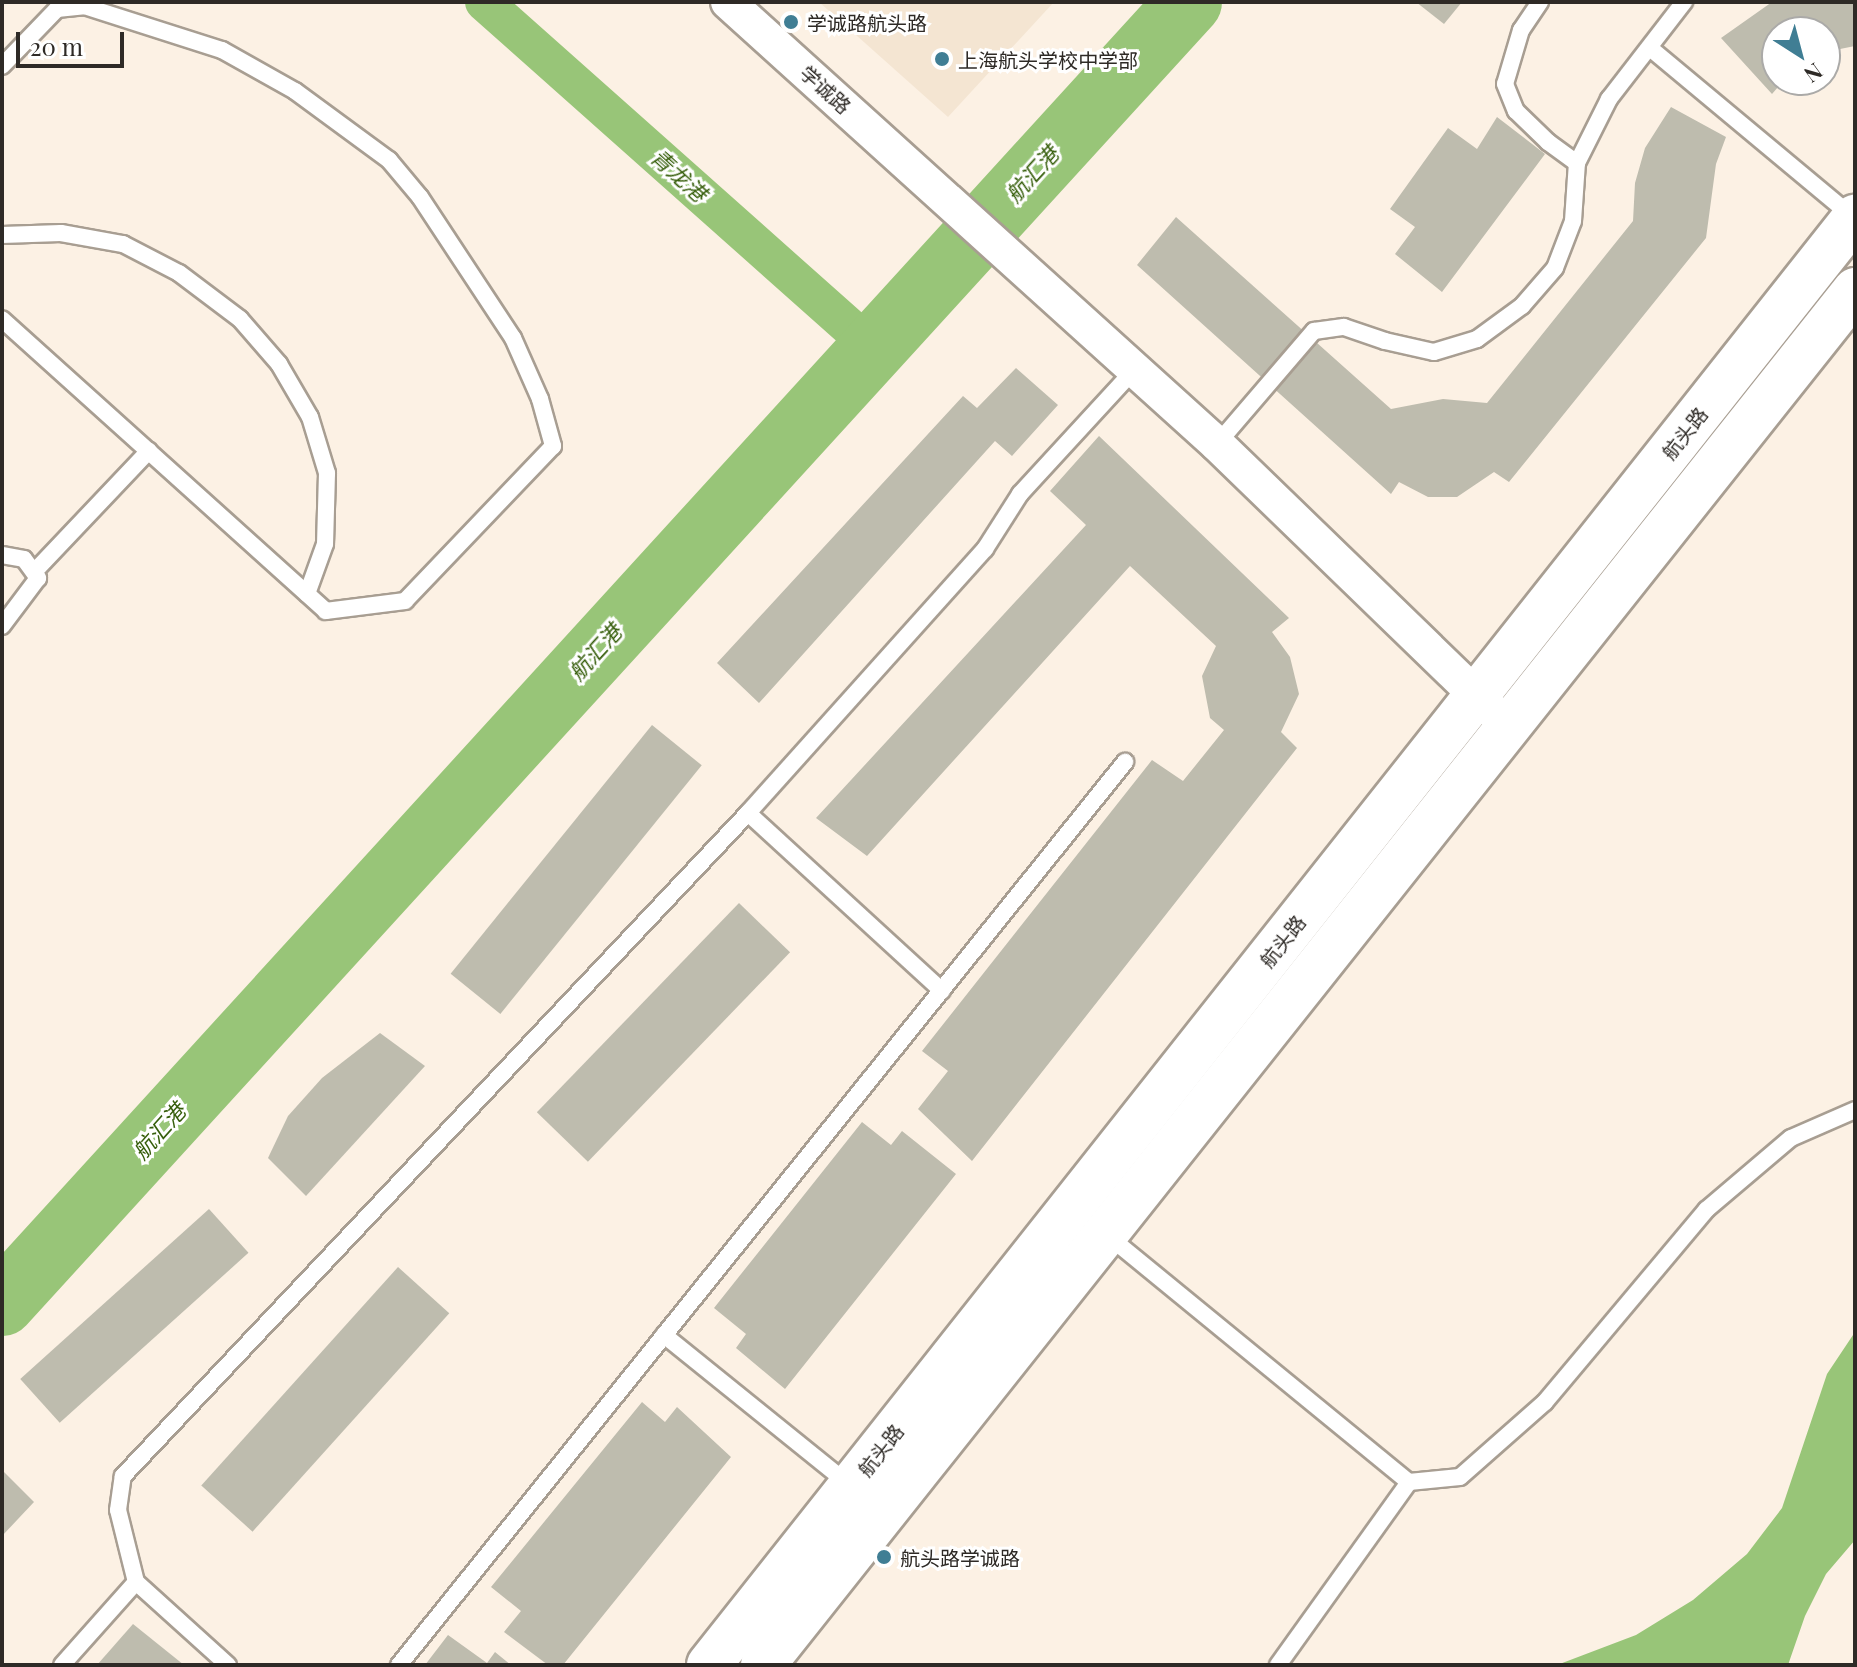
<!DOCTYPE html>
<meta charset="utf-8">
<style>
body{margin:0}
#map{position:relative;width:1857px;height:1667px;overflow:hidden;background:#fcf1e4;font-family:"Playfair Display","Noto Sans SC",serif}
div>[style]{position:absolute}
.built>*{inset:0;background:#f4e5d2}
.water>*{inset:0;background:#98c578}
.canal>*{height:38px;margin:-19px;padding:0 19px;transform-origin:19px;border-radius:19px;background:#98c578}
.river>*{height:66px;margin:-33px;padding:0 33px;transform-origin:33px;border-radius:33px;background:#98c578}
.building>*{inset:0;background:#bebcae;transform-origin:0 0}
.roads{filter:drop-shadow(2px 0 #a89e92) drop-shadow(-2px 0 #a89e92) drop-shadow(0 2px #a89e92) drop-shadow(0 -2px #a89e92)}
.lane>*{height:16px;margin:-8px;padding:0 8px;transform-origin:8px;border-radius:8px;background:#fff}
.street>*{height:34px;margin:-17px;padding:0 17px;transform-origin:17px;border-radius:17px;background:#fff}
.secondary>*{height:44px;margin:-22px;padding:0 22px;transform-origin:22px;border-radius:22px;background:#fff}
.dots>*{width:22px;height:22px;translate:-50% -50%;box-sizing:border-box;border:4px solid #fff;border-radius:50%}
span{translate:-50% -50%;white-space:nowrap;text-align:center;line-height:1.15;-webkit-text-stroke:6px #fff;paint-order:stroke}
.poi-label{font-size:20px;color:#2e2a26}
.left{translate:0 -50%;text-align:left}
.street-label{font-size:20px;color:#2e2a26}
.water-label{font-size:22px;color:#365e0b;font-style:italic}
.frame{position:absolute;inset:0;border:4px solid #2e2a26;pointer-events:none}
.north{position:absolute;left:1761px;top:16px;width:80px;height:80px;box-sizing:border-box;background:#fff;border:2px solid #abaaa8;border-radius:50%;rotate:144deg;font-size:22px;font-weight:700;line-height:32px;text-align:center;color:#2e2a26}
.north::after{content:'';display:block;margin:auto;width:28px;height:36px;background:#407e94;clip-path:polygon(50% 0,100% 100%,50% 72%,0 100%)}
.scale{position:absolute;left:16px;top:32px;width:108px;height:36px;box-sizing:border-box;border:4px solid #2e2a26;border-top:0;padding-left:10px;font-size:24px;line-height:28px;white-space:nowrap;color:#2e2a26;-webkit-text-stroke:6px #fff;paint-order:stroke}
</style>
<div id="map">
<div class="built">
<div style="clip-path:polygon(819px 2px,1054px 2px,948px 117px)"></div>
</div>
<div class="water">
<div style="clip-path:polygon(1855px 1332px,1855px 1540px,1826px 1574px,1805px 1616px,1788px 1665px,1557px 1665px,1636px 1635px,1693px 1600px,1747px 1554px,1782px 1508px,1827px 1374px)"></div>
</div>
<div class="canal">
<div style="left:484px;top:2px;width:521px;rotate:41.65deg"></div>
</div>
<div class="river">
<div style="left:2px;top:1303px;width:1761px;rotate:-47.62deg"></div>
</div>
<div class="building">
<div style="clip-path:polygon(1416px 2px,1462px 2px,1444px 24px)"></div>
<div style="clip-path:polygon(1772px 2px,1855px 2px,1855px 46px,1825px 52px,1825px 32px,1777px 32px,1777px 80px,1784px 80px,1772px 94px,1721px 38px)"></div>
<div style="clip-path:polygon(1671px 107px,1726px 137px,1716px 164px,1706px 238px,1509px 482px,1494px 472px,1457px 497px,1428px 497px,1399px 482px,1391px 494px,1137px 265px,1176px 217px,1391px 409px,1443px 399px,1487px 403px,1633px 221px,1635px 183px,1645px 148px)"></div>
<div style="clip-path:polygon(1497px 117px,1545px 154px,1442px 292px,1395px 254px,1415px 227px,1390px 209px,1448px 128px,1477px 149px)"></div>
<div style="clip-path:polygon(1016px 368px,1058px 405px,1012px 456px,995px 441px,759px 703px,717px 663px,963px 396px,977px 408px)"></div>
<div style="clip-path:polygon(1099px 436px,1289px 618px,1272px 632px,1290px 657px,1299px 694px,1281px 732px,1297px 748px,972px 1161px,918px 1109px,948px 1071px,922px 1051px,1152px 760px,1183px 781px,1224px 730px,1210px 718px,1202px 676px,1216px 646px,1130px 566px,867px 856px,816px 818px,1086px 525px,1050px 491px)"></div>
<div style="left:652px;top:725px;width:64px;height:320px;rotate:39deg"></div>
<div style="left:739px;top:903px;width:71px;height:291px;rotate:44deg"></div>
<div style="clip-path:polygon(380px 1033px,425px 1066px,306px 1196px,268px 1158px,288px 1116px,322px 1078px)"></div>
<div style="clip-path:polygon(862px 1122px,891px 1145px,902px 1131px,956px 1174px,785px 1389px,736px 1348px,746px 1334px,714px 1308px)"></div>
<div style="left:209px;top:1209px;width:59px;height:254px;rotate:48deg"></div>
<div style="left:398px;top:1267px;width:69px;height:294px;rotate:42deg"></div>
<div style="clip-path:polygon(642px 1402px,665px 1422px,677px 1407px,731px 1457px,563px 1665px,548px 1665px,504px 1632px,521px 1611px,491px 1587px)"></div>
<div style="clip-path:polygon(2px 1470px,34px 1502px,2px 1536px)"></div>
<div style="clip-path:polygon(133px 1624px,184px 1665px,97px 1665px)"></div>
<div style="clip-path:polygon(448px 1635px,487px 1663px,495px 1652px,511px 1665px,425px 1665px)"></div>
</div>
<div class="roads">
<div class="lane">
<div style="left:1540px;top:2px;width:34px;rotate:124deg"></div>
<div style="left:1521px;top:30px;width:56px;rotate:106.5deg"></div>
<div style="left:1505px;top:84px;width:29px;rotate:68deg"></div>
<div style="left:1516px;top:111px;width:45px;rotate:44.1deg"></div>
<div style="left:1548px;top:142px;width:36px;rotate:36deg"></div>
<div style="left:1650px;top:48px;width:264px;rotate:39.8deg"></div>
<div style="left:2px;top:66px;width:79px;rotate:-46deg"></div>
<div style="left:57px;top:9px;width:27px;rotate:-6deg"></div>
<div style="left:84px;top:6px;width:145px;rotate:17.7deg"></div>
<div style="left:222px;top:50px;width:84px;rotate:29.3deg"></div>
<div style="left:295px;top:91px;width:117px;rotate:36.3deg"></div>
<div style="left:389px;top:160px;width:48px;rotate:50deg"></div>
<div style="left:420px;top:197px;width:169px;rotate:56.6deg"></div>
<div style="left:513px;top:338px;width:67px;rotate:66.1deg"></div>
<div style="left:540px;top:399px;width:49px;rotate:74.5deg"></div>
<div style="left:553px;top:446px;width:214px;rotate:133.7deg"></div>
<div style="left:405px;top:601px;width:80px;rotate:172.8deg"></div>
<div style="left:326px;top:611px;width:436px;rotate:-138deg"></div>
<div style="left:2px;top:235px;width:59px;rotate:-1.9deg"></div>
<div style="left:61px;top:233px;width:63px;rotate:10.1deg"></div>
<div style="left:123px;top:244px;width:63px;rotate:27.4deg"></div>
<div style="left:179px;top:273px;width:76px;rotate:37deg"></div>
<div style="left:240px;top:319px;width:60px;rotate:49.1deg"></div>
<div style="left:279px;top:364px;width:61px;rotate:59.7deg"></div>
<div style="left:310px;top:417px;width:59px;rotate:73.1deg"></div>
<div style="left:327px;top:473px;width:71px;rotate:91.6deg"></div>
<div style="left:325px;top:544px;width:53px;rotate:109.8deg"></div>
<div style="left:1217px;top:444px;width:149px;rotate:-49.4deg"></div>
<div style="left:1314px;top:331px;width:30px;rotate:-8deg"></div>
<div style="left:1344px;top:327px;width:43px;rotate:18.9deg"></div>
<div style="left:1385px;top:341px;width:50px;rotate:12.7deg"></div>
<div style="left:1434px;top:352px;width:45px;rotate:-16.8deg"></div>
<div style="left:1477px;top:339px;width:56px;rotate:-36.3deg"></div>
<div style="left:1522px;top:306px;width:50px;rotate:-49deg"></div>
<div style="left:1555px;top:268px;width:50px;rotate:-69deg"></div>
<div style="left:1573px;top:221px;width:58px;rotate:-86.1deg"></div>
<div style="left:1577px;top:163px;width:72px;rotate:-63.4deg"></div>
<div style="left:1609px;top:99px;width:123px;rotate:-52.3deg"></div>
<div style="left:2px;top:555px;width:22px;rotate:10deg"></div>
<div style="left:24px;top:559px;width:24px;rotate:54deg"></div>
<div style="left:38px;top:578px;width:60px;rotate:126.9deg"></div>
<div style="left:34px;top:572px;width:167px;rotate:-46.5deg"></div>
<div style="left:748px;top:813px;width:263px;rotate:42.5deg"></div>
<div style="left:1107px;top:1235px;width:390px;rotate:39.3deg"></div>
<div style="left:1409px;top:1482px;width:51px;rotate:-5.6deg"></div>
<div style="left:1460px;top:1477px;width:113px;rotate:-41.4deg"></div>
<div style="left:1545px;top:1402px;width:251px;rotate:-50deg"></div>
<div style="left:1706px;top:1210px;width:111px;rotate:-40.3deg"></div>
<div style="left:1791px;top:1138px;width:70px;rotate:-23.6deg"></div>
<div style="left:664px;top:1335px;width:239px;rotate:38.9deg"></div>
<div style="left:136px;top:1582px;width:124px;rotate:42.1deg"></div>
<div style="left:62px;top:1665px;width:111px;rotate:-48.3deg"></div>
<div style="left:136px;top:1582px;width:74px;rotate:-104deg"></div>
<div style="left:118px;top:1510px;width:34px;rotate:-82deg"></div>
<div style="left:123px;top:1476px;width:911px;rotate:-46.69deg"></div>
<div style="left:748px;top:813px;width:355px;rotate:-48.1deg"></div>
<div style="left:985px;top:549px;width:65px;rotate:-57.5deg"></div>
<div style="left:1020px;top:494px;width:170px;rotate:-47.4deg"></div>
<div style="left:399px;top:1665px;width:1159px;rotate:-51.2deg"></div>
<div style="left:1278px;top:1665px;width:225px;rotate:-54.4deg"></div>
</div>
<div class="street">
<div style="left:728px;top:2px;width:659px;rotate:42.11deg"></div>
<div style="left:1217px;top:444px;width:384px;rotate:44.1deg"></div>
</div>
<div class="secondary">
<div style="left:709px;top:1665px;width:1847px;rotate:-51.64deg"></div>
<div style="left:763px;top:1665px;width:1756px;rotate:-51.54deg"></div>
</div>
</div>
<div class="dots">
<div style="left:791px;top:22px;background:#407e94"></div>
<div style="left:942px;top:59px;background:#407e94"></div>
<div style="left:884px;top:1557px;background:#407e94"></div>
</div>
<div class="poi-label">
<span class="left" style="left:807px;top:22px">学诚路航头路</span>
<span class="left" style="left:958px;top:59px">上海航头学校中学部</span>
<span class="left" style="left:900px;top:1557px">航头路学诚路</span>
</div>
<div class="street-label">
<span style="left:826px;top:89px;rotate:42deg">学诚路</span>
<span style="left:1684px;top:433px;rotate:-52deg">航头路</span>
<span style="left:1282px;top:941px;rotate:-52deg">航头路</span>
<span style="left:880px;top:1450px;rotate:-52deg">航头路</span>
</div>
<div class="water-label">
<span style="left:1032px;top:174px;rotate:-48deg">航汇港</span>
<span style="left:679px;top:175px;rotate:42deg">青龙港</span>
<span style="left:595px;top:652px;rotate:-48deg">航汇港</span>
<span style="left:159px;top:1131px;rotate:-48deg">航汇港</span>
</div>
<div class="frame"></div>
<div class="north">N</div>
<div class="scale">20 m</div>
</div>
